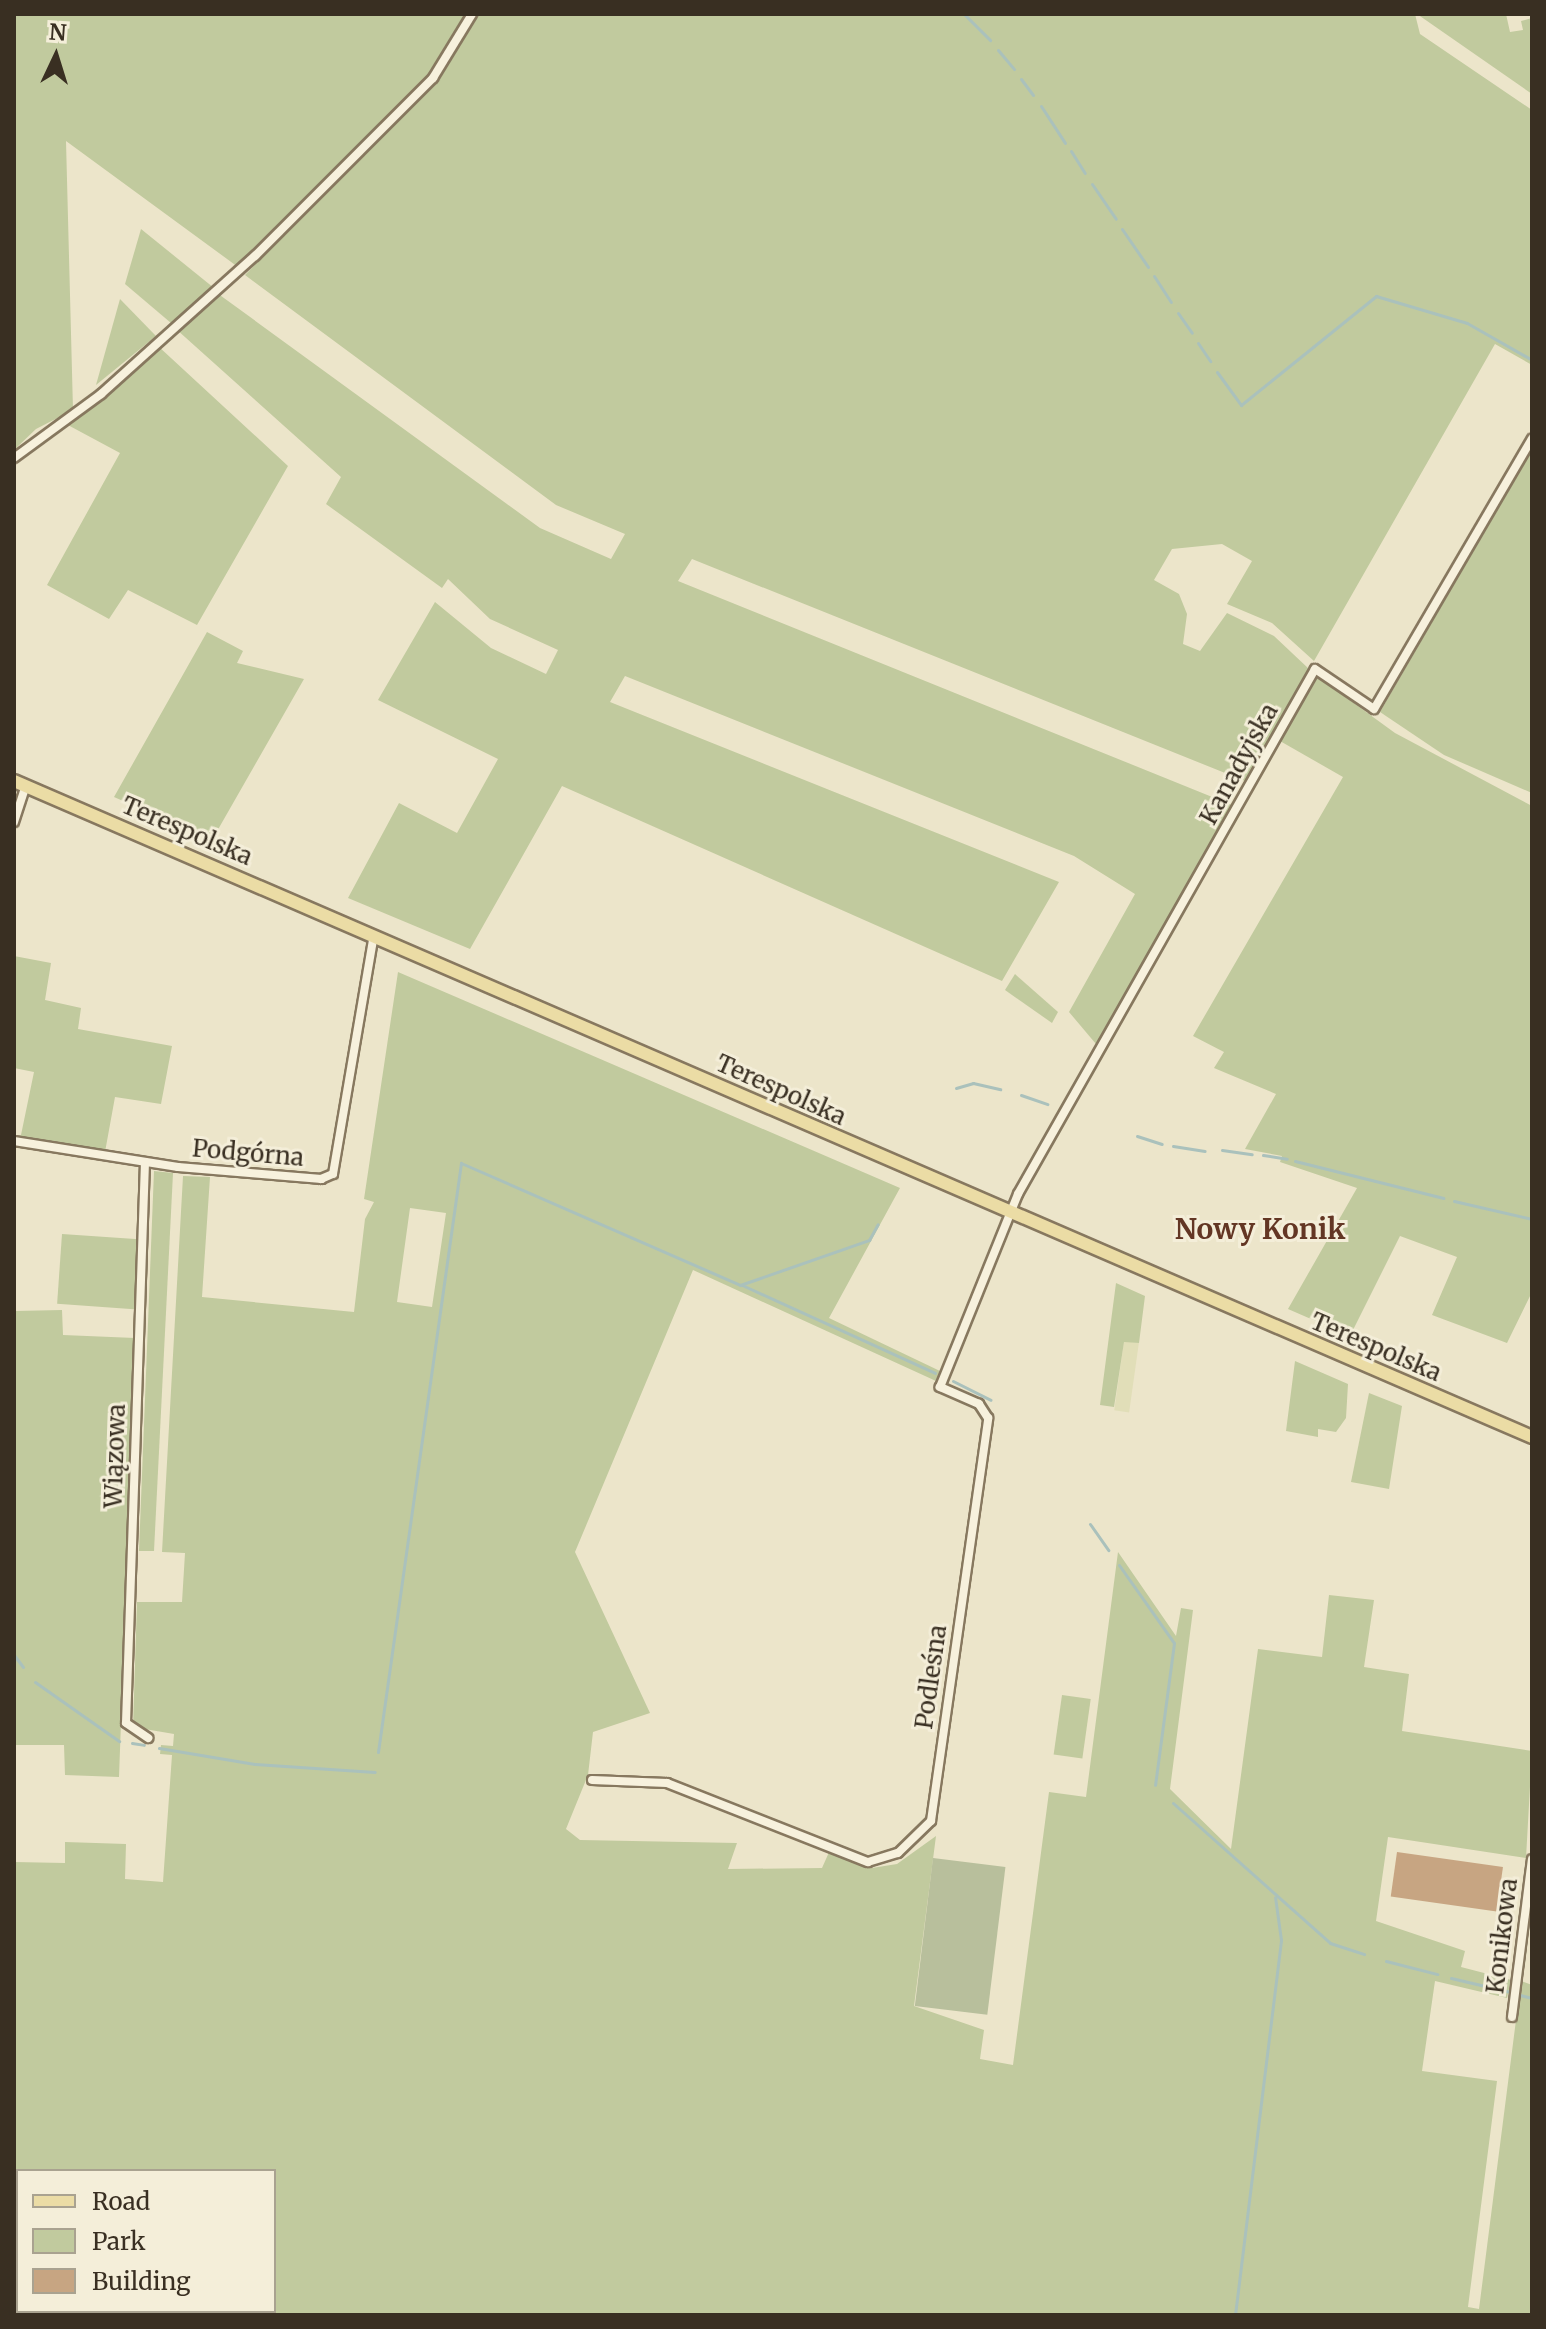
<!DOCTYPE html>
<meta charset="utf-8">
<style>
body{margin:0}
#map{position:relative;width:1546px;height:2329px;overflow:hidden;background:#ece5ca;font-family:Merriweather,serif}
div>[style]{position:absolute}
.farmland>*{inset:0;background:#e1deb8;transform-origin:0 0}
.green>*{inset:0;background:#c1ca9e;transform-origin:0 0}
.cemetery>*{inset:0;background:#b8bf9c;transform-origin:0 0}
.stream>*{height:3px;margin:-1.5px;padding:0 1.5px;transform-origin:1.5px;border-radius:1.5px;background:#aac1bc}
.building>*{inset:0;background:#c7a582;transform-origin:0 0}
.roads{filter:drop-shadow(2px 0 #87785f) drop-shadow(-2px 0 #87785f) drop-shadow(0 2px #87785f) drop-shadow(0 -2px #87785f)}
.street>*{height:8px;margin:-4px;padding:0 4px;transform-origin:4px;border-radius:4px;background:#f7f1dd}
.primary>*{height:12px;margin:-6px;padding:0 6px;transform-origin:6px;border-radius:6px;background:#ebdca5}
span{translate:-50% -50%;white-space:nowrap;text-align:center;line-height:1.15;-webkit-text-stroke:6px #f4eed9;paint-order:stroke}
.street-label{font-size:24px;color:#392f22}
.quarter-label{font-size:28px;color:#633624;font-weight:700}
.frame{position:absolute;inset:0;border:16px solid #392f22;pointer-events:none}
.legend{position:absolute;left:16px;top:2169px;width:260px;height:144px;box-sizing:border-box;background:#f4eed9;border:2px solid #a9a290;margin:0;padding:10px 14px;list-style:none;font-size:24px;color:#392f22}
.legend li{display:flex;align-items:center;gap:16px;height:40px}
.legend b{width:40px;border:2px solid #a9a290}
.north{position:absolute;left:16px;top:16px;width:80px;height:80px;-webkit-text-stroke:6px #f4eed9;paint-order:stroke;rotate:4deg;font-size:22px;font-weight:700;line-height:32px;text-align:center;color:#392f22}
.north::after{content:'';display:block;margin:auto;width:28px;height:36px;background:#392f22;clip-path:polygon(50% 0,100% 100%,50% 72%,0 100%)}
</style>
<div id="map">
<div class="farmland">
<div style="left:1124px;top:1341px;width:15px;height:70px;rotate:8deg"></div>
</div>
<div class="green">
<div style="clip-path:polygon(14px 14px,467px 14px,441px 62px,238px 267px,66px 141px,73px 410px,36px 429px,14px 450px)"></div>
<div style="clip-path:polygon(477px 14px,1415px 14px,1420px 34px,1532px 110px,1532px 365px,1495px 344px,1314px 661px,1272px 623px,1227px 604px,1252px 561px,1222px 544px,1172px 549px,1154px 580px,1179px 594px,1187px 614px,1183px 644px,1200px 651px,1227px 613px,1274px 636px,1309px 669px,1245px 781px,692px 559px,678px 581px,1232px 805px,1096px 1044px,1069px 1012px,1135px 894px,1074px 856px,625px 676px,610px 702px,1059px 882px,1002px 981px,562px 786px,470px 949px,348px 898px,399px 803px,457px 833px,498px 759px,378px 700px,435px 602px,491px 648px,546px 674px,558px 650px,490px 619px,448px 579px,442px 588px,326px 504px,341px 477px,176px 329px,217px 293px,540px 528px,611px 559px,625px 534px,556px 505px,245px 275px,443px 72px)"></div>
<div style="clip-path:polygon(1417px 14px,1506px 14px,1510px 32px,1523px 30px,1521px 21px,1532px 18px,1532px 94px)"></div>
<div style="clip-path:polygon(141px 229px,214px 288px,171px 323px,125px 284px)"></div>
<div style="clip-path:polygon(120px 299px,156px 336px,96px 385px)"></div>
<div style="clip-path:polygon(158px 346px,288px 466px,197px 625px,128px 590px,109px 619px,47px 585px,120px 453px,66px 424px)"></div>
<div style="clip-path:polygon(1532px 448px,1532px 793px,1444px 755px,1380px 712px)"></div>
<div style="clip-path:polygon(207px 632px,243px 651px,237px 663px,304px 679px,212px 840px,114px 797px)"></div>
<div style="clip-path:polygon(1318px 677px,1395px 733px,1532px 806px,1532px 1292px,1507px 1343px,1432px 1315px,1457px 1257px,1400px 1236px,1350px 1336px,1288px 1309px,1357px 1188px,1280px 1162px,1282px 1156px,1245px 1149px,1276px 1094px,1214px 1068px,1224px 1052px,1193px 1036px,1343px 777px,1280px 741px)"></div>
<div style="clip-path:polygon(14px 956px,51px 963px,45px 1000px,81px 1008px,78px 1029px,172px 1046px,161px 1104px,115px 1097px,105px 1152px,14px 1138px,21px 1135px,34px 1072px,14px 1068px)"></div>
<div style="clip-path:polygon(evenodd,398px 972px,900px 1188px,829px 1318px,940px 1371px,936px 1381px,693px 1270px,575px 1552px,650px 1713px,593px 1732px,588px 1775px,566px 1829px,580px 1840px,737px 1843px,728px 1869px,822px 1868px,830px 1850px,872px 1868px,897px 1864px,936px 1836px,914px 2006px,984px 2030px,980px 2059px,1013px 2065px,1049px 1792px,1086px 1797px,1118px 1552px,1176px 1636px,1181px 1608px,1193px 1610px,1170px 1789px,1231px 1849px,1258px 1649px,1322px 1657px,1329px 1595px,1374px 1600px,1364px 1667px,1409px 1674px,1402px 1731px,1532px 1751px,1526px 1858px,1388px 1837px,1376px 1921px,1465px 1951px,1461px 1967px,1511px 1980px,1507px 1998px,1435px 1981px,1422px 2071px,1497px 2081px,1468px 2307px,1479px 2309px,1521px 1981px,1532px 1985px,1532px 2315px,14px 2315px,14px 1862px,65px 1863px,65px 1842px,126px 1844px,125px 1879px,163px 1882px,172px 1755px,160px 1754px,161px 1745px,173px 1746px,174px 1734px,133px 1727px,137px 1602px,182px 1602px,185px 1553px,162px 1552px,183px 1176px,210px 1177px,202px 1297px,354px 1312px,365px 1219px,374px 1202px,364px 1199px,398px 972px,410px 1208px,446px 1213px,432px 1307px,397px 1302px,410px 1208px,398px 972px,18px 2171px,274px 2171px,274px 2311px,18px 2311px,18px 2171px)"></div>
<div style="clip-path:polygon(1015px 974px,1058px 1012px,1052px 1023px,1005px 990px)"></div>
<div style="clip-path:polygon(154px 1171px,173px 1173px,154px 1551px,139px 1551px)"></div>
<div style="left:62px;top:1234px;width:77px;height:70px;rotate:4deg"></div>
<div style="clip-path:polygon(1116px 1283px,1145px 1296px,1139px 1343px,1124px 1342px,1114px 1407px,1100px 1405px)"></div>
<div style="clip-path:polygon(14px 1301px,15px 1311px,62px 1310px,63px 1335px,135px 1338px,119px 1777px,65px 1775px,64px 1745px,14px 1745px)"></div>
<div style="clip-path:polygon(1295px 1361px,1348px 1384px,1346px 1418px,1336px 1432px,1318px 1429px,1318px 1437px,1286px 1431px)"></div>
<div style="clip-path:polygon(1369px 1393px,1402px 1406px,1389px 1489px,1351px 1482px)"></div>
<div style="left:1062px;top:1695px;width:29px;height:60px;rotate:8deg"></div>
</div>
<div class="cemetery">
<div style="left:933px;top:1858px;width:73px;height:149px;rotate:7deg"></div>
</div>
<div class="stream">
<div style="left:964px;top:14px;width:37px;rotate:45deg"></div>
<div style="left:998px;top:50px;width:25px;rotate:50deg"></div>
<div style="left:1021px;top:79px;width:20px;rotate:53deg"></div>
<div style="left:1041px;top:106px;width:44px;rotate:57deg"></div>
<div style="left:1071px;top:151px;width:26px;rotate:58deg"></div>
<div style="left:1092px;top:184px;width:42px;rotate:55.6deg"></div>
<div style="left:1122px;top:229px;width:46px;rotate:55.6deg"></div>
<div style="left:1154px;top:276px;width:31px;rotate:57deg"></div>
<div style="left:1178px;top:313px;width:24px;rotate:55deg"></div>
<div style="left:1198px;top:343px;width:22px;rotate:56deg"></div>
<div style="left:1217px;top:372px;width:41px;rotate:54deg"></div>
<div style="left:1241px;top:405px;width:174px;rotate:-38.9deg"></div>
<div style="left:1376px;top:296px;width:95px;rotate:16.5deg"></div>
<div style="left:1467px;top:323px;width:75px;rotate:29.6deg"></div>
<div style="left:956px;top:1088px;width:18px;rotate:-16deg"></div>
<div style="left:973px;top:1083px;width:28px;rotate:13deg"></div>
<div style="left:1021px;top:1095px;width:28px;rotate:19deg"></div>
<div style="left:1137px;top:1136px;width:26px;rotate:18deg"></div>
<div style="left:1173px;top:1146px;width:32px;rotate:9deg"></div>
<div style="left:1222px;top:1150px;width:30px;rotate:8deg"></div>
<div style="left:1263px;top:1155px;width:24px;rotate:9deg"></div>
<div style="left:1295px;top:1161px;width:153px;rotate:14deg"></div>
<div style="left:1454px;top:1201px;width:80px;rotate:13deg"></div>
<div style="left:742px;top:1285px;width:212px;rotate:24.5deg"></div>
<div style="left:953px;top:1381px;width:42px;rotate:26.6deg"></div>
<div style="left:1090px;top:1524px;width:32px;rotate:55deg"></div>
<div style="left:1119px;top:1565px;width:95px;rotate:54.8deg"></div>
<div style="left:1174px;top:1643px;width:143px;rotate:97.6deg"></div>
<div style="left:14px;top:1655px;width:15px;rotate:53deg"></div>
<div style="left:35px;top:1682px;width:103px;rotate:35.1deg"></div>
<div style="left:132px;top:1743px;width:12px;rotate:9deg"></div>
<div style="left:159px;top:1748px;width:97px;rotate:9.5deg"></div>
<div style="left:255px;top:1764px;width:120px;rotate:3.8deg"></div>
<div style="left:378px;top:1752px;width:595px;rotate:-81.98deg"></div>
<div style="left:461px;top:1163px;width:305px;rotate:23.6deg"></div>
<div style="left:740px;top:1285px;width:137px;rotate:-19.2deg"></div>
<div style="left:869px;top:1240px;width:18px;rotate:-61deg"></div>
<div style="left:1173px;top:1803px;width:210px;rotate:41.7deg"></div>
<div style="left:1330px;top:1943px;width:36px;rotate:18deg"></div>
<div style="left:1386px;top:1961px;width:53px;rotate:14.3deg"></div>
<div style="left:1451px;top:1978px;width:61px;rotate:13.3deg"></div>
<div style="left:1520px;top:1995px;width:12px;rotate:14deg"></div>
<div style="left:1235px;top:2315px;width:378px;rotate:-83deg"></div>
<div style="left:1281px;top:1940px;width:43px;rotate:-97.9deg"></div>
</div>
<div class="building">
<div style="left:1397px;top:1852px;width:107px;height:45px;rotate:8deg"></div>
</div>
<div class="roads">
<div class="street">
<div style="left:14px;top:458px;width:108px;rotate:-36.3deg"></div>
<div style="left:101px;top:394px;width:207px;rotate:-41.9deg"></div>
<div style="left:255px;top:256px;width:252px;rotate:-45deg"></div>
<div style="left:433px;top:78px;width:75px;rotate:-58.6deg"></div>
<div style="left:14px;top:822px;width:38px;rotate:-72deg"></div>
<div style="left:14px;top:1141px;width:166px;rotate:9deg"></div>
<div style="left:178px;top:1167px;width:144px;rotate:4.8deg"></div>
<div style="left:321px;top:1179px;width:13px;rotate:-23deg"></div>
<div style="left:333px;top:1174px;width:242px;rotate:-80.3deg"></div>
<div style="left:145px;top:1162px;width:561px;rotate:91.94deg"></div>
<div style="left:126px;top:1723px;width:27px;rotate:34deg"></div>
<div style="left:592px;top:1780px;width:75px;rotate:2.3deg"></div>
<div style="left:667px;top:1783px;width:216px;rotate:21.5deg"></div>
<div style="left:868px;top:1862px;width:31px;rotate:-17deg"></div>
<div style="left:898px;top:1853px;width:46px;rotate:-44.1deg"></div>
<div style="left:931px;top:1821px;width:407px;rotate:-81.9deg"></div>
<div style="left:988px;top:1418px;width:17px;rotate:-123deg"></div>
<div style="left:979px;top:1404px;width:43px;rotate:-156.4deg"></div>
<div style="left:940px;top:1387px;width:208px;rotate:-68deg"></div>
<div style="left:1018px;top:1194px;width:603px;rotate:-60.5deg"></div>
<div style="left:1315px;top:669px;width:71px;rotate:34.1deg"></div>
<div style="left:1374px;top:709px;width:313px;rotate:-59.7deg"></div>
<div style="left:1512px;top:2017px;width:159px;rotate:-82.8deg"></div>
</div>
<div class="primary">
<div style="left:14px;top:781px;width:1654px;rotate:23.37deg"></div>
</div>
</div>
<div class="street-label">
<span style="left:1239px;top:764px;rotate:-61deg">Kanadyjska</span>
<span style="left:187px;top:831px;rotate:23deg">Terespolska</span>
<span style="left:781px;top:1090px;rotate:24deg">Terespolska</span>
<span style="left:248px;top:1153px;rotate:5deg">Podgórna</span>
<span style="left:1376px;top:1347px;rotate:23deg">Terespolska</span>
<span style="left:115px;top:1456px;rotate:-88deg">Wiązowa</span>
<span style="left:931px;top:1677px;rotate:-82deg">Podleśna</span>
<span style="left:1502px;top:1936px;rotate:-83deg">Konikowa</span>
</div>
<div class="quarter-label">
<span style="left:1260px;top:1229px">Nowy Konik</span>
</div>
<div class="frame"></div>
<ul class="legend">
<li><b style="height:10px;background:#ebdca5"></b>Road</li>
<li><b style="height:22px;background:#c1ca9e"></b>Park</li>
<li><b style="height:22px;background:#c7a582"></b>Building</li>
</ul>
<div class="north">N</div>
</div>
